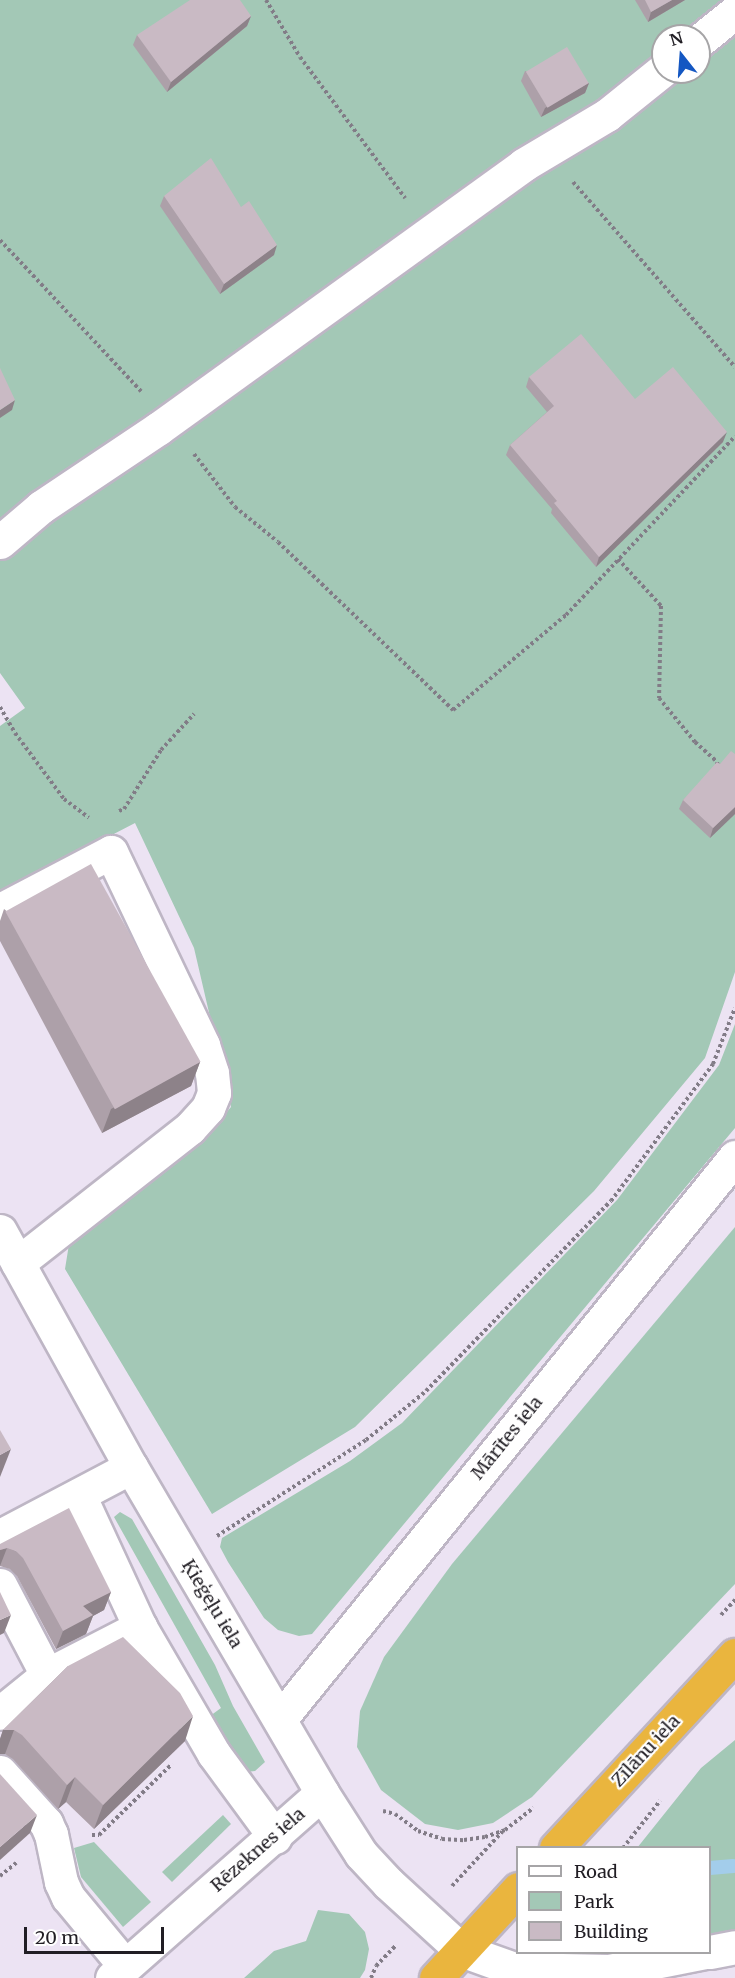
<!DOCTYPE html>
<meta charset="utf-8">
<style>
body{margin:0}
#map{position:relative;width:735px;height:1978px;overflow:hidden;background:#ece3f3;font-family:Merriweather,serif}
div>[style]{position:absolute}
.green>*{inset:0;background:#a3c8b6}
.stream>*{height:14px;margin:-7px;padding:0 7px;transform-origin:7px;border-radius:7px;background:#a3cdeb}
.path>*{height:4px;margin-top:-2px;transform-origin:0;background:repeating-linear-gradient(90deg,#827c87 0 3px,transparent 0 6px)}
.roads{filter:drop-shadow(2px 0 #beb6c5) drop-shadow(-2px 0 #beb6c5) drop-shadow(0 2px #beb6c5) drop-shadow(0 -2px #beb6c5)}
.minor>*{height:33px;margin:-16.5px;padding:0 16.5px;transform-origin:16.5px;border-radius:16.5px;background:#fff}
.highway>*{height:33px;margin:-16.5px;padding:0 16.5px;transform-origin:16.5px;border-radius:16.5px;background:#eab53e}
.wall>*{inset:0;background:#ada0a9}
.shaded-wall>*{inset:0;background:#8d8289}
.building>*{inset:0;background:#c9bac4;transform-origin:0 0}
span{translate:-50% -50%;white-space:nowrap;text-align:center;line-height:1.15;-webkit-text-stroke:4.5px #fff;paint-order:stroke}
.street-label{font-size:18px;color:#211e24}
.legend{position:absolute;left:516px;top:1846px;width:195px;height:108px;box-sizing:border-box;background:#fff;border:2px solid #a6a5a7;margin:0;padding:8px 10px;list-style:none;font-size:18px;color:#211e24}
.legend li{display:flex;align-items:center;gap:12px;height:30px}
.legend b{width:30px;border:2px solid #a6a5a7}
.north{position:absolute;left:651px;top:24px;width:60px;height:60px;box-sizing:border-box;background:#fff;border:2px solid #a6a5a7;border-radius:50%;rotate:343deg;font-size:16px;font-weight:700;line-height:24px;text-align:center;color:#211e24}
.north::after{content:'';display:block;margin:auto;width:21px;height:27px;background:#1457c2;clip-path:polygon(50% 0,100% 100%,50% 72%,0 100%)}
.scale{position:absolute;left:24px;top:1927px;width:140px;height:27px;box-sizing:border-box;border:3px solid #211e24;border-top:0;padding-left:8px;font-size:18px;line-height:21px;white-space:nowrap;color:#211e24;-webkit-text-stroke:4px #fff;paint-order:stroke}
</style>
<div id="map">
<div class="green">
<div style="clip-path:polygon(evenodd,0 0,735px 0,735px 972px,705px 1058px,594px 1191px,355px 1427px,212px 1514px,65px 1269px,70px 1238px,198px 1146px,231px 1107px,194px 948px,135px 823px,0 893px,0 726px,25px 708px,0 673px,0 0,663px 36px,699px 36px,699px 72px,663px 72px,663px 36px)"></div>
<div style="clip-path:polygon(735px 1024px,735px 1128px,312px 1634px,299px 1636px,278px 1630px,264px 1618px,228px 1562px,220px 1547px,222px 1538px,350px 1461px,402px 1423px,617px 1200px,719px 1065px)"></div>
<div style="clip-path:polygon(735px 1227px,735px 1584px,532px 1797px,493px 1823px,458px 1830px,425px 1824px,381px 1790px,357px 1747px,360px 1711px,384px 1657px,452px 1564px)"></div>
<div style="clip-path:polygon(120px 1512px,132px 1519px,215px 1665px,233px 1706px,265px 1762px,255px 1771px,246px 1772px,221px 1737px,210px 1716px,221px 1708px,114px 1517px)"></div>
<div style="clip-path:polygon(735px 1740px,735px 1935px,710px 1940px,710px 1848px,637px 1848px,701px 1768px)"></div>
<div style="clip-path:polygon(223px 1815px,231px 1824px,172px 1882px,162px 1872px)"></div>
<div style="clip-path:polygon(94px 1842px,151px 1902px,123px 1927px,81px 1877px,74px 1848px)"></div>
<div style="clip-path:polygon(318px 1910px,349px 1914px,365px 1932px,369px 1949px,365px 1970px,360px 1978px,244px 1978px,274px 1951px,306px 1941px)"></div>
</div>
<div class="stream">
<div style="left:710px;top:1868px;width:23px;rotate:-5deg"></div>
</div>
<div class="path">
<div style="left:266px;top:0;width:66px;rotate:59.2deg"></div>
<div style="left:300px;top:57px;width:176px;rotate:53.3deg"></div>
<div style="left:573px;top:182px;width:246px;rotate:48.8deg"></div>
<div style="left:0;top:240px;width:207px;rotate:47deg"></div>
<div style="left:194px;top:454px;width:67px;rotate:52.3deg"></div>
<div style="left:235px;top:507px;width:55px;rotate:39.1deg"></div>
<div style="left:278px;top:542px;width:243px;rotate:43.8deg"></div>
<div style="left:453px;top:710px;width:148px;rotate:-40.1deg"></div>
<div style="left:566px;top:615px;width:246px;rotate:-46.6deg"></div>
<div style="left:618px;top:559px;width:64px;rotate:47.5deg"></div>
<div style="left:661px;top:606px;width:92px;rotate:91.2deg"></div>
<div style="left:659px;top:698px;width:57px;rotate:50.7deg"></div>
<div style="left:695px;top:742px;width:30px;rotate:42deg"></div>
<div style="left:717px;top:762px;width:5px;rotate:79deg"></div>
<div style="left:0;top:707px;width:30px;rotate:60deg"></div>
<div style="left:15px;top:733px;width:82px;rotate:53.4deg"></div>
<div style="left:64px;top:799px;width:31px;rotate:37deg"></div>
<div style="left:119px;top:811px;width:5px;rotate:-22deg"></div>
<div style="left:124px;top:809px;width:70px;rotate:-57.9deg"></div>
<div style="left:161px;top:750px;width:49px;rotate:-47.5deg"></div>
<div style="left:217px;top:1536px;width:177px;rotate:-32.8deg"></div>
<div style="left:366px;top:1440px;width:77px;rotate:-39.2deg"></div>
<div style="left:426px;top:1391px;width:265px;rotate:-45.8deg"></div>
<div style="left:611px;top:1201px;width:171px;rotate:-53.3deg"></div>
<div style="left:713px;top:1064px;width:60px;rotate:-68.6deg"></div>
<div style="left:721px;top:1615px;width:21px;rotate:-47deg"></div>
<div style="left:383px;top:1811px;width:12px;rotate:14deg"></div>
<div style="left:395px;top:1814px;width:29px;rotate:36deg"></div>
<div style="left:418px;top:1831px;width:25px;rotate:18deg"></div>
<div style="left:442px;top:1839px;width:22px;rotate:3deg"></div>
<div style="left:464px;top:1840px;width:21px;rotate:-8deg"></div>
<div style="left:485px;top:1837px;width:21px;rotate:-19deg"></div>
<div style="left:505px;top:1830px;width:36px;rotate:-38deg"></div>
<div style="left:92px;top:1835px;width:7px"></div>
<div style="left:99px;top:1835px;width:102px;rotate:-44.2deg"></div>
<div style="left:623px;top:1848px;width:60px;rotate:-51.8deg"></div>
<div style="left:0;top:1876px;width:21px;rotate:-39deg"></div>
<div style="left:452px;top:1886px;width:74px;rotate:-47.2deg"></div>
<div style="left:371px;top:1978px;width:13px;rotate:-67deg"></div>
<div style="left:376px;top:1966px;width:28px;rotate:-46deg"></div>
</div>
<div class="roads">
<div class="minor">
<div style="left:699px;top:41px;width:46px;rotate:-38.9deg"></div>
<div style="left:0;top:542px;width:54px;rotate:-40.5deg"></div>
<div style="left:41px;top:507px;width:142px;rotate:-33.8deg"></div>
<div style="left:159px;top:428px;width:449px;rotate:-35.8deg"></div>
<div style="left:523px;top:165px;width:98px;rotate:-30.8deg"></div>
<div style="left:607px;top:115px;width:72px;rotate:-38.8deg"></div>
<div style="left:0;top:910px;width:125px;rotate:-27.6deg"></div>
<div style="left:111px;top:852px;width:214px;rotate:64.5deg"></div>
<div style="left:203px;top:1045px;width:29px;rotate:72deg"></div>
<div style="left:212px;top:1073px;width:20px;rotate:84deg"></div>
<div style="left:214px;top:1093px;width:16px;rotate:112deg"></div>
<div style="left:208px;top:1108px;width:27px;rotate:132deg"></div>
<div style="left:190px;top:1128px;width:219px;rotate:141.9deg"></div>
<div style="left:0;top:1231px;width:270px;rotate:61deg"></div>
<div style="left:131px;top:1467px;width:378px;rotate:59.6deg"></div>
<div style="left:322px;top:1793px;width:72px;rotate:57.4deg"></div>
<div style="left:361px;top:1854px;width:40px;rotate:47deg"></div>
<div style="left:388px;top:1883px;width:99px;rotate:42.5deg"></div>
<div style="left:461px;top:1950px;width:56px;rotate:19.7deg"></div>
<div style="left:514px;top:1969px;width:95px;rotate:1.2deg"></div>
<div style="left:609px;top:1971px;width:98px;rotate:-11.2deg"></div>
<div style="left:79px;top:1495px;width:145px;rotate:65.2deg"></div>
<div style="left:0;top:1536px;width:148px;rotate:-27.8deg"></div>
<div style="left:0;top:1585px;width:102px;rotate:62.4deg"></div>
<div style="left:47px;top:1675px;width:60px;rotate:141deg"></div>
<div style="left:47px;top:1675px;width:105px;rotate:-27.3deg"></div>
<div style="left:140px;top:1627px;width:147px;rotate:59.8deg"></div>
<div style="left:214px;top:1754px;width:103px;rotate:53.7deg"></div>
<div style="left:280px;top:1719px;width:723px;rotate:-51.01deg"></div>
<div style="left:0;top:1772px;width:69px;rotate:48deg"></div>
<div style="left:46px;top:1823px;width:12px;rotate:66deg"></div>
<div style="left:51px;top:1834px;width:49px;rotate:78.2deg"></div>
<div style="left:61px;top:1882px;width:17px;rotate:65deg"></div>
<div style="left:68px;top:1897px;width:89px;rotate:50.4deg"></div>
<div style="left:710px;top:1952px;width:25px;rotate:-11deg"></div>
<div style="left:112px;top:1978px;width:280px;rotate:-41.4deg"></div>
</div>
<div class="highway">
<div style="left:556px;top:1848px;width:263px;rotate:-47.2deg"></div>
<div style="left:436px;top:1978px;width:121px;rotate:-47.3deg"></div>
</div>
</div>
<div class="wall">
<div style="clip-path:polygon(635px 0,685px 0,648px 22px)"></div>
<div style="clip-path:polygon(251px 16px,247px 26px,167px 92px,133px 45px,137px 35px)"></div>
<div style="clip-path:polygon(525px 71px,589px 83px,585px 93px,541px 117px,521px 81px)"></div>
<div style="clip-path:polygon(164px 196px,241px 207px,274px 255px,220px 294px,160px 206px)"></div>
<div style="clip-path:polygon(529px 377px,635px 399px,723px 442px,596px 567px,551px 513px,552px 509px,506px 455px,510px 445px,547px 412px,526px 387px)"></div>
<div style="clip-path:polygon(735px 754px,735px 814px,710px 838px,679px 809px,683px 800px,720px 764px)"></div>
<div style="clip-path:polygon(4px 909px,200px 1062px,191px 1086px,102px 1133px,0 941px,0 921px)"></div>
<div style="clip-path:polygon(0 1544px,111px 1592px,104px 1610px,93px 1616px,86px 1634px,56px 1649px,17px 1576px,10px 1569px,0 1566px)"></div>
<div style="clip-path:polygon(68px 1666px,185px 1741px,94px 1829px,66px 1802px,58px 1809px,13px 1759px,5px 1754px,0 1754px,0 1739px,3px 1730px)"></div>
</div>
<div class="shaded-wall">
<div style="clip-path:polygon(672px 0,685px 0,648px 22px,651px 12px)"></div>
<div style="clip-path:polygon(251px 16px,247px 26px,167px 92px,171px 82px)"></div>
<div style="clip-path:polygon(589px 83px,585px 93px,541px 117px,545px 108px)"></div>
<div style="clip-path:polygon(277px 245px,274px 255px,220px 294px,224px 284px)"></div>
<div style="clip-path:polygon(15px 400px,12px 410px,0 418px,0 410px)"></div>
<div style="clip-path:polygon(727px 432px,723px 442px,596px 567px,599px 557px)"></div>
<div style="clip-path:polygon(735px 807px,735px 814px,710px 838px,713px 828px)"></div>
<div style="clip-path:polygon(200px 1062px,191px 1086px,102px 1133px,111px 1109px)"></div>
<div style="clip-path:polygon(11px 1449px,0 1477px,0 1455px)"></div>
<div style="clip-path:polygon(7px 1548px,0 1566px,0 1550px)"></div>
<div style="clip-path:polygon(111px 1592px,104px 1610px,93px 1616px,86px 1634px,56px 1649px,63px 1631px,83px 1606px)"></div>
<div style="clip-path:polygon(11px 1615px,4px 1633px,0 1635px,0 1620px)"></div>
<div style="clip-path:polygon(193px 1716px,185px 1741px,94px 1829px,103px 1805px)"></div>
<div style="clip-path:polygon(3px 1730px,14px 1730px,5px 1754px,0 1754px,0 1739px)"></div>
<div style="clip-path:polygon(75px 1777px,66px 1802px,58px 1809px,67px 1785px)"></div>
<div style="clip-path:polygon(37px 1815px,30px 1833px,0 1860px,0 1847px)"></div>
</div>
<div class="building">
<div style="clip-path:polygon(190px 0,240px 0,251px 16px,171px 82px,137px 35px)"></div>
<div style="clip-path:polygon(645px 0,672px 0,651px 12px)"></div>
<div style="left:567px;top:47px;width:42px;height:48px;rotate:59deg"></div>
<div style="clip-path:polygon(211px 158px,241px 207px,249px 201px,277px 245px,224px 284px,164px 196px)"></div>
<div style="clip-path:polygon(581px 334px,635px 399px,673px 367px,727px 432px,599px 557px,554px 503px,557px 501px,510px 445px,554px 406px,529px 377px)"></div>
<div style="clip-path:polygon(0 368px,15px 400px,0 410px)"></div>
<div style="clip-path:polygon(731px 751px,735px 754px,735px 807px,713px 828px,683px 800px,717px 762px,720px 764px)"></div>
<div style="left:91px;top:864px;width:226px;height:98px;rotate:61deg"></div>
<div style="clip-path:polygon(0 1430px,11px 1449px,0 1455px)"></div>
<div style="clip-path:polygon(69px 1508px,111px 1592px,83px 1606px,93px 1615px,63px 1631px,23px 1558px,16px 1551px,7px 1548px,0 1550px,0 1544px)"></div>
<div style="clip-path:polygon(0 1592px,11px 1615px,0 1620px)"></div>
<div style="clip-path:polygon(123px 1637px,180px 1693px,193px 1716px,103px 1805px,75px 1777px,67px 1785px,22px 1735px,14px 1730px,3px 1730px,68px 1666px)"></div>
<div style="clip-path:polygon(0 1774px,37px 1815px,0 1847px)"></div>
</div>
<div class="street-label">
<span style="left:507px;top:1438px;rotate:-51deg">Mārītes iela</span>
<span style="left:212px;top:1604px;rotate:59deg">Ķieģeļu iela</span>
<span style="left:646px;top:1751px;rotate:-47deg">Zīlānu iela</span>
<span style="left:258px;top:1850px;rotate:-41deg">Rēzeknes iela</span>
</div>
<ul class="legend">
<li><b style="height:8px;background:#fff"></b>Road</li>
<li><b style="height:16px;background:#a3c8b6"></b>Park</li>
<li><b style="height:16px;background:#c9bac4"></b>Building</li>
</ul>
<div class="north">N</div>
<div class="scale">20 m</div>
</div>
